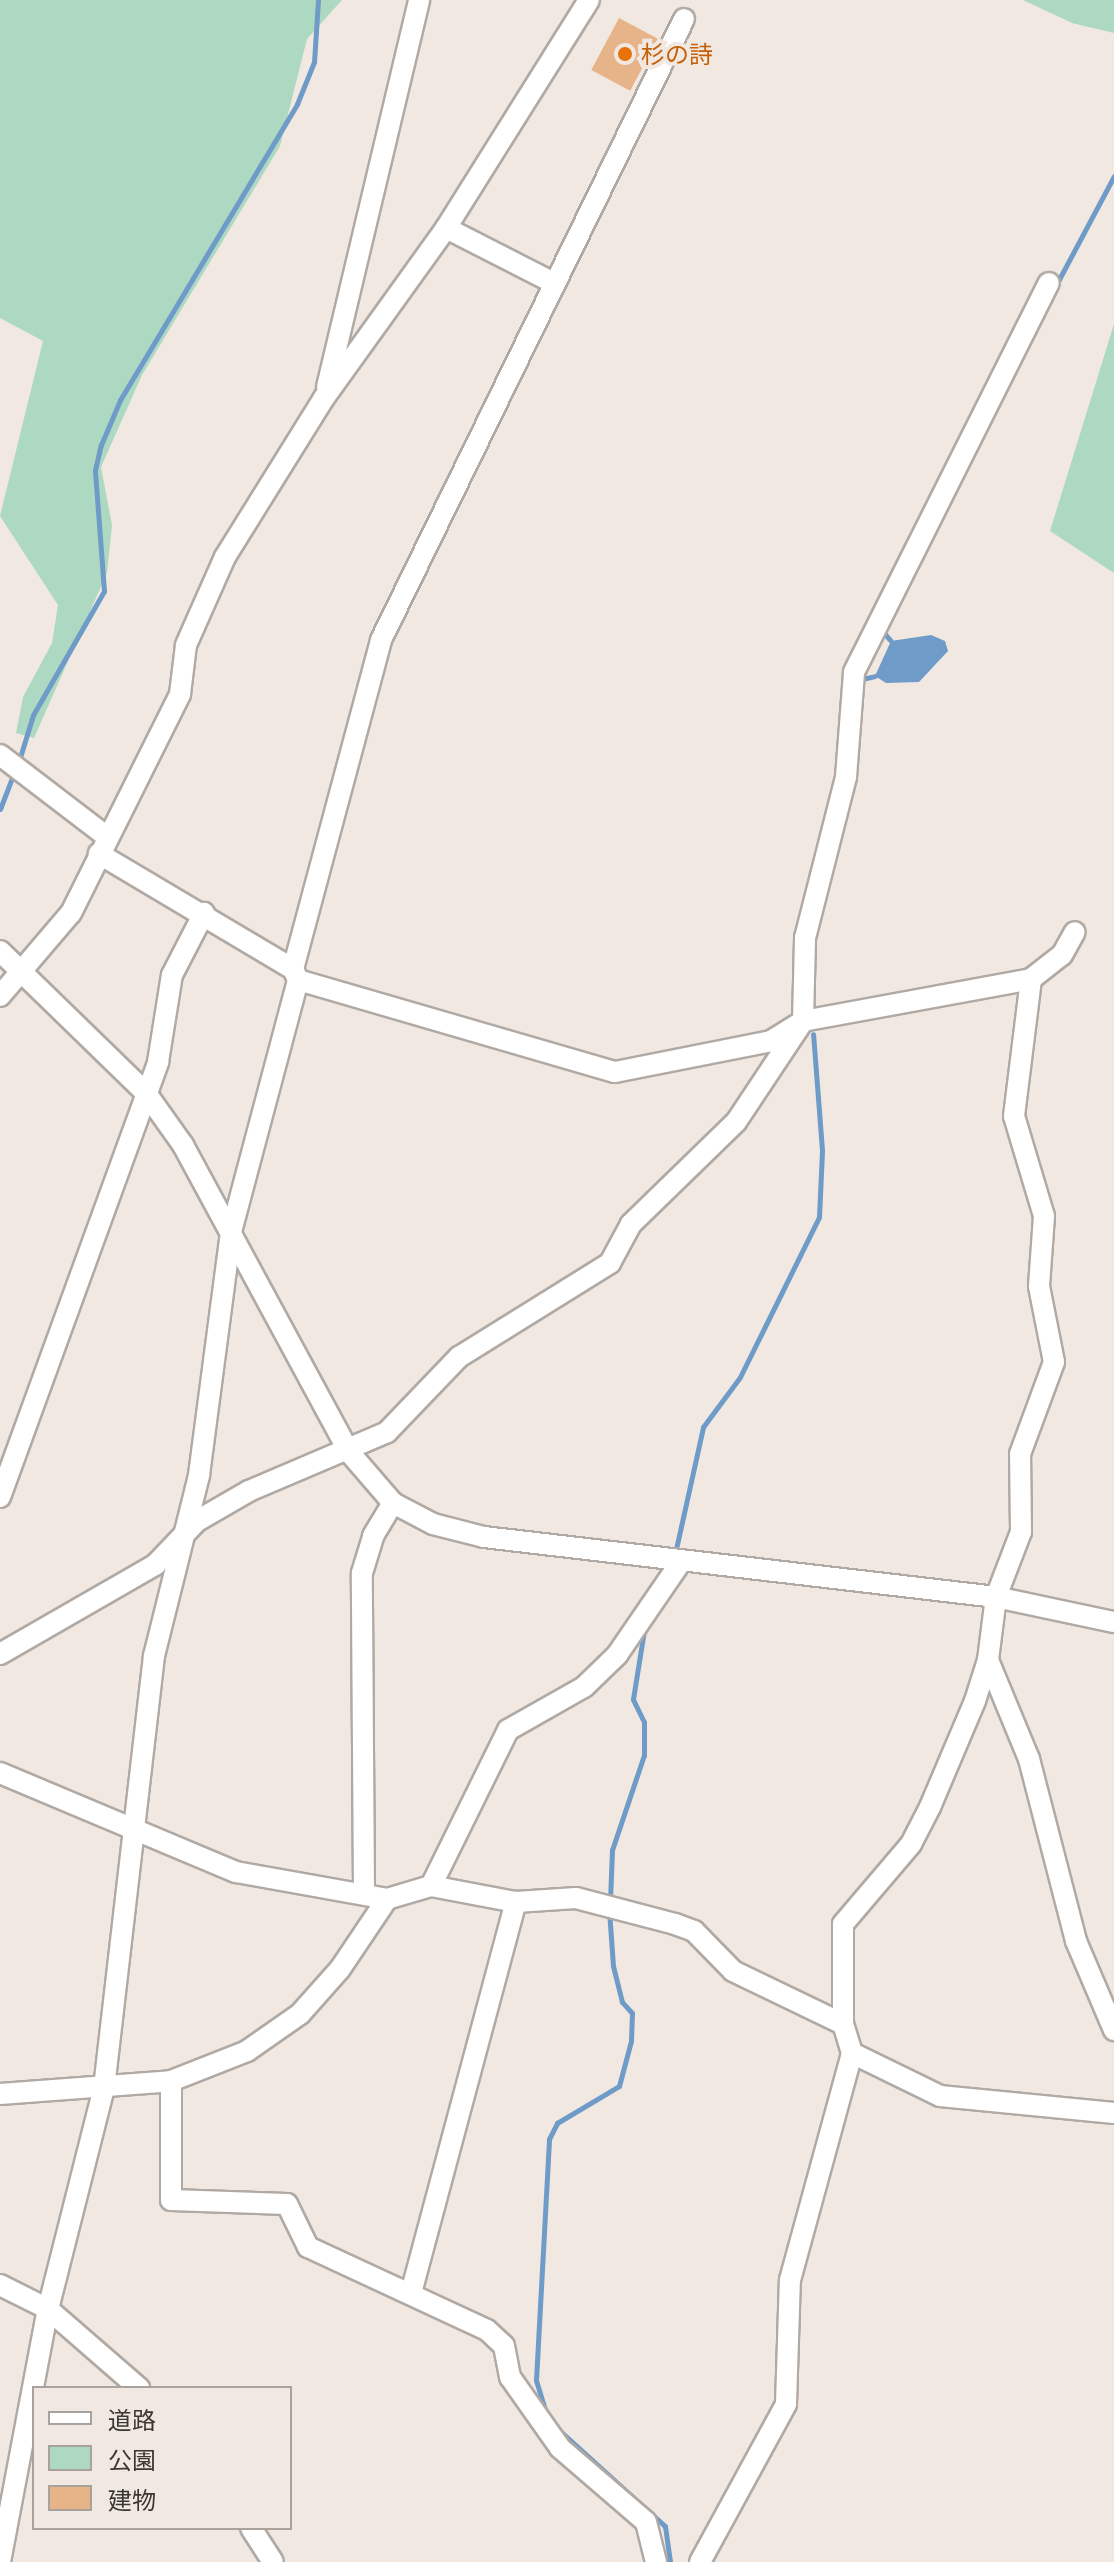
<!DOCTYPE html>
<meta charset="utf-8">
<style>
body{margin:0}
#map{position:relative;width:1114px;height:2562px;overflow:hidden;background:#f1e8e1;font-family:Commissioner,"Noto Sans JP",sans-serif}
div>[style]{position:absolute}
.green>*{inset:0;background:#add8c2}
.water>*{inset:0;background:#6e9bc7}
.stream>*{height:5px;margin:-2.5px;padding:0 2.5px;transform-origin:2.5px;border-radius:2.5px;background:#6e9bc7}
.building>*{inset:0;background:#e7b389;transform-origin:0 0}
.roads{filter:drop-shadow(2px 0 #b1a9a3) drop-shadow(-2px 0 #b1a9a3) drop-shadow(0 2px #b1a9a3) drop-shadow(0 -2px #b1a9a3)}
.minor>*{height:20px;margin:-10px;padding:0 10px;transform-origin:10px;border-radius:10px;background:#fff}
.dots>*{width:22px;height:22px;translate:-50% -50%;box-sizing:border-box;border:4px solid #f1e8e1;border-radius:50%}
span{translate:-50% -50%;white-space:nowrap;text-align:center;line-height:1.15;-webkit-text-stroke:8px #f1e8e1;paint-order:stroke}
.food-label{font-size:24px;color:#c56008}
.left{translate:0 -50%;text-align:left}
.legend{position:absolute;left:32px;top:2386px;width:260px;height:144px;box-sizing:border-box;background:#f1e8e1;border:2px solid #a8a19c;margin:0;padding:10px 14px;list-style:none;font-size:24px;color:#3a3734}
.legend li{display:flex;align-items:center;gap:16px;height:40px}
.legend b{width:40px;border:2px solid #a8a19c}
</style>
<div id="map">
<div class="green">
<div style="clip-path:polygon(0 0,342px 0,307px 39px,280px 146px,142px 375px,101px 467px,112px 525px,107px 573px,34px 738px,16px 733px,23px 697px,52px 643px,58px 605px,0 516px,43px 341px,0 318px)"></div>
<div style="clip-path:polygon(1023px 0,1114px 0,1114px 33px,1072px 23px)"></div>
<div style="clip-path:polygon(1114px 324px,1114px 573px,1050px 531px)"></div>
</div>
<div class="water">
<div style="clip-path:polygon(931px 635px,945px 641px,948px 651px,919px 682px,886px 683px,875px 676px,891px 641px)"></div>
</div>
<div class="stream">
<div style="left:1056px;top:285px;width:123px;rotate:-62deg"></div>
<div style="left:882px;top:631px;width:13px;rotate:48deg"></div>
<div style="left:862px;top:679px;width:13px;rotate:-13deg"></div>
<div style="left:18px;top:764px;width:51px;rotate:-73deg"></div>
<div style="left:33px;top:715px;width:143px;rotate:-60.2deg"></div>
<div style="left:104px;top:591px;width:121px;rotate:-94.3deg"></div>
<div style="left:95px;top:470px;width:26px;rotate:-77deg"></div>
<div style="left:101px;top:445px;width:49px;rotate:-67.1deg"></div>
<div style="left:120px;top:400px;width:345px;rotate:-59.1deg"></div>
<div style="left:297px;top:104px;width:45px;rotate:-68deg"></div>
<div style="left:314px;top:62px;width:62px;rotate:-86.3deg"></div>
<div style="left:0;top:809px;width:39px;rotate:-69deg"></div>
<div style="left:676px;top:1549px;width:125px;rotate:-77.5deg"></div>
<div style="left:703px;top:1427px;width:62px;rotate:-53.5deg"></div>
<div style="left:740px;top:1377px;width:178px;rotate:-63.7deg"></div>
<div style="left:819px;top:1217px;width:67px;rotate:-87.4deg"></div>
<div style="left:822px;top:1150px;width:116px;rotate:-94.4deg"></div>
<div style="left:610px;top:1900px;width:50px;rotate:-87.7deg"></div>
<div style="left:612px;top:1850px;width:100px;rotate:-71.4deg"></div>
<div style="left:644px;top:1755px;width:33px;rotate:-90deg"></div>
<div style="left:644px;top:1722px;width:25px;rotate:-116deg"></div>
<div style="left:633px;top:1699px;width:70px;rotate:-80.9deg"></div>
<div style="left:546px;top:2413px;width:34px;rotate:-107deg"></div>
<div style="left:536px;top:2380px;width:241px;rotate:-86.9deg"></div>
<div style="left:549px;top:2139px;width:18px;rotate:-63deg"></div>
<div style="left:557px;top:2123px;width:72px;rotate:-30.8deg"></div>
<div style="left:619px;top:2086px;width:47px;rotate:-75.1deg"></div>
<div style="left:631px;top:2041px;width:28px;rotate:-88deg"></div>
<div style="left:632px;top:2013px;width:15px;rotate:-132deg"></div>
<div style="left:622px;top:2002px;width:37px;rotate:-104deg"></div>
<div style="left:613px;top:1966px;width:56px;rotate:-94.1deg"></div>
<div style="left:559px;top:2430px;width:143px;rotate:42.2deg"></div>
<div style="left:665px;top:2526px;width:36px;rotate:82deg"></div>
</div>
<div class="building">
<div style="left:619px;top:18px;width:44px;height:59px;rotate:28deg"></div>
</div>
<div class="roads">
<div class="minor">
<div style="left:446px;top:228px;width:119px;rotate:27deg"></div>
<div style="left:327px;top:387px;width:398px;rotate:-76.6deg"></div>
<div style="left:0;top:755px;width:133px;rotate:37.4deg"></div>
<div style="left:0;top:951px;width:204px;rotate:44.2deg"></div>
<div style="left:146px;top:1093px;width:64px;rotate:54.6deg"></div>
<div style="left:183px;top:1145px;width:349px;rotate:61.6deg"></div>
<div style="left:349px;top:1452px;width:67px;rotate:49.2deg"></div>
<div style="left:393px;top:1503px;width:45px;rotate:27.7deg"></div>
<div style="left:433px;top:1524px;width:53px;rotate:14.3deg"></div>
<div style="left:484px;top:1537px;width:516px;rotate:6.68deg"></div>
<div style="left:996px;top:1597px;width:121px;rotate:12deg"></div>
<div style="left:293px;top:969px;width:341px;rotate:-75deg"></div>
<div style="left:381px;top:640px;width:691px;rotate:-63.99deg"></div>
<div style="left:298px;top:980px;width:330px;rotate:16.2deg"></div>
<div style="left:615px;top:1072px;width:159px;rotate:-11.2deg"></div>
<div style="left:771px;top:1041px;width:38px;rotate:-32deg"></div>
<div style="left:803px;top:1021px;width:232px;rotate:-10.4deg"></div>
<div style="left:1031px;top:979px;width:39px;rotate:-38deg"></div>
<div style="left:1062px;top:955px;width:26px;rotate:-61deg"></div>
<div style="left:0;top:996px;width:109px;rotate:-49.5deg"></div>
<div style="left:71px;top:913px;width:245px;rotate:-63.5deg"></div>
<div style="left:180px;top:694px;width:49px;rotate:-83deg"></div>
<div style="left:186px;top:645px;width:96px;rotate:-66.1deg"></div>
<div style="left:225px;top:557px;width:187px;rotate:-58.1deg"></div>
<div style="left:324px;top:398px;width:209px;rotate:-54.3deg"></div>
<div style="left:446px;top:228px;width:269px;rotate:-57.9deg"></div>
<div style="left:0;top:1497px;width:463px;rotate:-70deg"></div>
<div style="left:158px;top:1062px;width:88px;rotate:-80.9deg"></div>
<div style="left:172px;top:975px;width:70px;rotate:-62.7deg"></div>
<div style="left:0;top:1654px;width:179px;rotate:-29.9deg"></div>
<div style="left:155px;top:1565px;width:61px;rotate:-46.3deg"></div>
<div style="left:197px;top:1521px;width:60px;rotate:-30deg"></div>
<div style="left:249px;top:1491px;width:150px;rotate:-23.1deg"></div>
<div style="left:387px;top:1432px;width:104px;rotate:-46.2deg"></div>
<div style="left:459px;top:1357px;width:178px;rotate:-31.9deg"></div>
<div style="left:610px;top:1263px;width:44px;rotate:-61.7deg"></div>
<div style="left:631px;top:1224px;width:146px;rotate:-44.2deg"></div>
<div style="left:736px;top:1122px;width:121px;rotate:-56.4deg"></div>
<div style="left:803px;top:1021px;width:83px;rotate:-88.6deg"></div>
<div style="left:805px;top:938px;width:166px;rotate:-75.7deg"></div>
<div style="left:846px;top:777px;width:105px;rotate:-85.6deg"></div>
<div style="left:854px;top:672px;width:435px;rotate:-63.4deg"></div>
<div style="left:988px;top:1660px;width:107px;rotate:67.5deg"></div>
<div style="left:1029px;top:1759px;width:188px;rotate:75.5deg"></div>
<div style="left:1076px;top:1941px;width:97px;rotate:66.9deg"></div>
<div style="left:0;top:1773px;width:256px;rotate:22.8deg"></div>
<div style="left:236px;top:1872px;width:153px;rotate:10.1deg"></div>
<div style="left:387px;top:1899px;width:46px;rotate:-16.5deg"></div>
<div style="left:431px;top:1886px;width:86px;rotate:10.7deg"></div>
<div style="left:516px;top:1902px;width:60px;rotate:-3.8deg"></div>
<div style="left:576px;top:1898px;width:102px;rotate:14.7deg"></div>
<div style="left:675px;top:1924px;width:20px;rotate:20deg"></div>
<div style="left:694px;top:1931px;width:56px;rotate:45.7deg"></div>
<div style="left:733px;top:1971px;width:122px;rotate:25.7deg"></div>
<div style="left:431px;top:1886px;width:174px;rotate:-63.7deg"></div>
<div style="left:508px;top:1730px;width:87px;rotate:-29.5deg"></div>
<div style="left:584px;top:1687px;width:46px;rotate:-44.1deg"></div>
<div style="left:617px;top:1655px;width:112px;rotate:-55.6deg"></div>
<div style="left:364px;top:1891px;width:318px;rotate:-90.4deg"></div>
<div style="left:362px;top:1573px;width:39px;rotate:-73deg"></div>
<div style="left:373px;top:1536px;width:39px;rotate:-59deg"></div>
<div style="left:852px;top:2053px;width:98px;rotate:26deg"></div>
<div style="left:940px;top:2096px;width:175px;rotate:5.6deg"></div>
<div style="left:171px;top:2081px;width:119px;rotate:90deg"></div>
<div style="left:171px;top:2200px;width:116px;rotate:2deg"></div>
<div style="left:287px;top:2204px;width:48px;rotate:64deg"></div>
<div style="left:308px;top:2247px;width:197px;rotate:24.9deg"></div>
<div style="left:487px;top:2330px;width:23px;rotate:43deg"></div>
<div style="left:504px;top:2346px;width:32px;rotate:79deg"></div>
<div style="left:510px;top:2377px;width:87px;rotate:54.8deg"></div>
<div style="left:560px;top:2448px;width:113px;rotate:40.7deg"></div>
<div style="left:646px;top:2522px;width:41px;rotate:76deg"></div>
<div style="left:0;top:2094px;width:171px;rotate:-4.3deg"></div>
<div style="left:171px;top:2081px;width:82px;rotate:-21.5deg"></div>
<div style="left:247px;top:2051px;width:65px;rotate:-34.9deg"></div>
<div style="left:300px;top:2014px;width:60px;rotate:-48.4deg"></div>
<div style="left:340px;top:1969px;width:84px;rotate:-56.1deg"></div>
<div style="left:0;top:2285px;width:54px;rotate:26.6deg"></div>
<div style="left:48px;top:2309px;width:121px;rotate:41deg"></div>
<div style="left:411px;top:2293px;width:405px;rotate:-75deg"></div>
<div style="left:251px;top:2528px;width:40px;rotate:57.1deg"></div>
<div style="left:0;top:2562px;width:258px;rotate:-79.3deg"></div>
<div style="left:48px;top:2309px;width:228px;rotate:-75.8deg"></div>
<div style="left:104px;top:2088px;width:435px;rotate:-83.4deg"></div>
<div style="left:154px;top:1656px;width:187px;rotate:-76deg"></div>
<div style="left:199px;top:1475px;width:245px;rotate:-82.5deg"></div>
<div style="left:231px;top:1232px;width:261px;rotate:-75.1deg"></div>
<div style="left:298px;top:980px;width:12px;rotate:-114deg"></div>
<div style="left:293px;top:969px;width:226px;rotate:-149.3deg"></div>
<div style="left:700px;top:2562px;width:180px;rotate:-61.4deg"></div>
<div style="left:786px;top:2404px;width:124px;rotate:-88.2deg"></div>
<div style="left:790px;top:2280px;width:235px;rotate:-74.7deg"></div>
<div style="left:852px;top:2053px;width:30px;rotate:-107deg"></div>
<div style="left:843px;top:2024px;width:100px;rotate:-90deg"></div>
<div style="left:843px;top:1924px;width:105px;rotate:-49.6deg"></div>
<div style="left:911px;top:1844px;width:42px;rotate:-62.8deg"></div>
<div style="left:930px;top:1807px;width:115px;rotate:-67deg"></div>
<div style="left:975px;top:1701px;width:43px;rotate:-72.4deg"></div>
<div style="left:988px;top:1660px;width:64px;rotate:-82.8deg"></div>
<div style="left:996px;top:1597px;width:70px;rotate:-69deg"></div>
<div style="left:1021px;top:1532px;width:78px;rotate:-90.7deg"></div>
<div style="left:1020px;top:1454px;width:98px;rotate:-69.7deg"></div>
<div style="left:1054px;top:1362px;width:77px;rotate:-101.2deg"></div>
<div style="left:1039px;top:1286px;width:70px;rotate:-85.9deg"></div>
<div style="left:1044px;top:1216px;width:104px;rotate:-106.7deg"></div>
<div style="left:1014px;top:1116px;width:138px;rotate:-82.9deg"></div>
</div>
</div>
<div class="dots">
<div style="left:625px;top:54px;background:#e8710a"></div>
</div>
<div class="food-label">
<span class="left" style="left:641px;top:54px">杉の詩</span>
</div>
<ul class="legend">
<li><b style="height:10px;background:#fff"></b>道路</li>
<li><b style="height:22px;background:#add8c2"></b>公園</li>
<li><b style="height:22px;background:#e7b389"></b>建物</li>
</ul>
</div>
